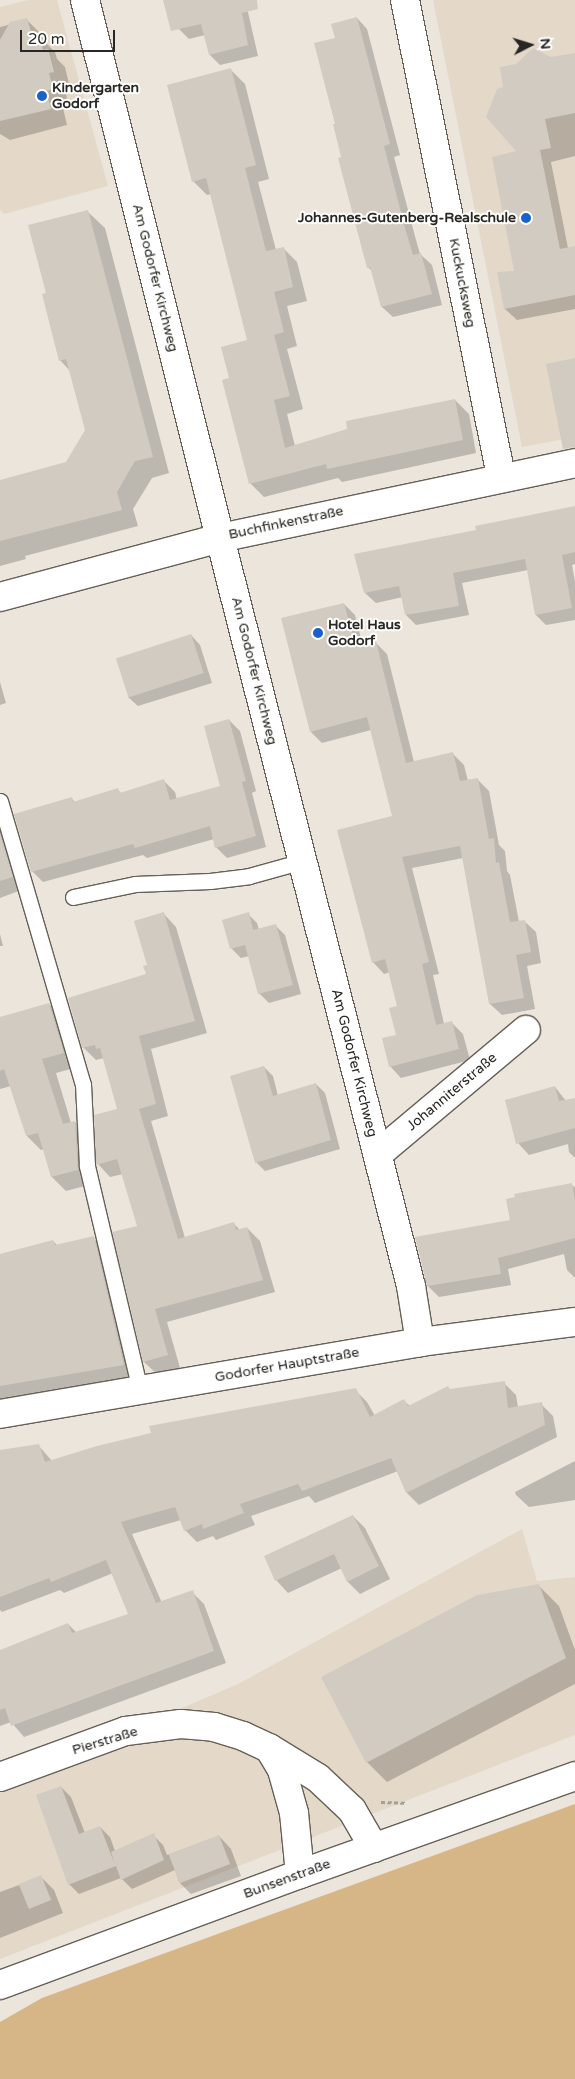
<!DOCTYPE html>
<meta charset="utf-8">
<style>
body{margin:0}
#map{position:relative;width:575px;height:2079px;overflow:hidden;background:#ebe5db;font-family:"Varela Round",sans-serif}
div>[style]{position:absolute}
.built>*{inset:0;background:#e4d9c9}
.green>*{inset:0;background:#d6b587}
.shadow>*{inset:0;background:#0003}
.building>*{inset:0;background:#d2cbc2;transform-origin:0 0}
.path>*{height:3px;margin-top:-1.5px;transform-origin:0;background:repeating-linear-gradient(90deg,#a4a098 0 4px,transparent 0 6.5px)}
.roads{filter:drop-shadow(1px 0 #666058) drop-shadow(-1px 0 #666058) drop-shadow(0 1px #666058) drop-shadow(0 -1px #666058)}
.lane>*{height:15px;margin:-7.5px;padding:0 7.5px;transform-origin:7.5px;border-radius:7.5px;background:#fff}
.street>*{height:28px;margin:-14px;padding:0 14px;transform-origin:14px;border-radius:14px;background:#fff}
.secondary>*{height:28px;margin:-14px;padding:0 14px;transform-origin:14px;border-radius:14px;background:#fff}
.dots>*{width:14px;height:14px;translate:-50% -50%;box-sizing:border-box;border:2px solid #fff;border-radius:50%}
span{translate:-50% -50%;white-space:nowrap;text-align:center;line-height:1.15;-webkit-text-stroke:4px #fff;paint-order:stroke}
.poi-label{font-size:14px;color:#292723;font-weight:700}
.left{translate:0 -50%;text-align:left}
.right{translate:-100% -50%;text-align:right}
.street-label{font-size:14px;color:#292723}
.north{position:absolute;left:505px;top:20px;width:50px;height:50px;-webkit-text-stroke:4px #fff;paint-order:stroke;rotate:85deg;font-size:14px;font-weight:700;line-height:20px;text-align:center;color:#292723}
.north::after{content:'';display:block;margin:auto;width:18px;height:22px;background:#292723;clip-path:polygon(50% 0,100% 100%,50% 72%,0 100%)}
.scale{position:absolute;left:20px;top:30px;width:95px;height:22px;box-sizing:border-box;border:2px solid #292723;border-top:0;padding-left:6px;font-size:15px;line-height:18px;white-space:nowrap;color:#292723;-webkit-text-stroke:4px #fff;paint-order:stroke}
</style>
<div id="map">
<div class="built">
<div style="clip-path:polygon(28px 0,57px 0,108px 186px,4px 214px,0 210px,0 7px)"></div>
<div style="clip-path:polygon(433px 0,575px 0,575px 437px,522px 447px)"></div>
<div style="clip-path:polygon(522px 1529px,537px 1581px,575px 1577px,575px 1735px,0 1959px,0 1786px,238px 1684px)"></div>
</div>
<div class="green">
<div style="clip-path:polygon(575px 1804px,575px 2079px,0 2079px,0 2022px,42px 1998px)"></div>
</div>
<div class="shadow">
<div style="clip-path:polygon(164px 0,238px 0,248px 12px,258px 56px,220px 65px,210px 55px,205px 35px,189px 39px,179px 29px)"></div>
<div style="clip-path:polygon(357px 18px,367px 29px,400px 155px,394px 157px,416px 240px,420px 254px,432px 265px,442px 305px,393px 317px,382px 307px,373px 272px,368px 267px,337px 125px,336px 39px)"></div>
<div style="clip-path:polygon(27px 20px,44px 37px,45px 42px,55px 52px,57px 59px,65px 67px,70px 88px,65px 90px,69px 106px,63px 108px,67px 125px,10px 140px,0 134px,0 27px)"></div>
<div style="clip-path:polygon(575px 54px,575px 156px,551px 162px,568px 248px,575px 247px,575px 309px,517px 320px,505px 309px,516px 272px,518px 152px,504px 88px,551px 58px)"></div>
<div style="clip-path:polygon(231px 70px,245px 84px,269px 179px,258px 182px,276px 250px,283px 248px,297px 262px,307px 301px,287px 306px,297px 346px,287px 349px,303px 409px,287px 414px,295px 446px,455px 400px,469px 414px,476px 453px,342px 482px,338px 478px,264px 497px,250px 483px,231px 379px,248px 341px,212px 194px,207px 195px,193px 181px)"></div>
<div style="clip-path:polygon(88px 212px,105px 228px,169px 473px,152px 478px,133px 509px,138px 526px,25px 556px,26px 559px,0 566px,0 482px,67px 464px,86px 430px,70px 371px,60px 360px,47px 293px)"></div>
<div style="clip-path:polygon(575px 508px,575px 564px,572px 565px,575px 582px,575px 620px,546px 625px,536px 615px,528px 570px,462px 583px,469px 615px,416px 625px,406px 615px,403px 597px,376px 603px,365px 593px,477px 531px)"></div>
<div style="clip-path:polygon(344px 604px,355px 615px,363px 646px,376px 643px,387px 654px,414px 762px,452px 753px,464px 765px,468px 781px,478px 780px,489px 791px,499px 845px,505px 851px,507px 871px,510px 875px,519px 922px,524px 921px,536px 932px,541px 963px,527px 966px,535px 1009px,502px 1015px,490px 1004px,463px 858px,412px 868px,439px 974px,433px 975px,444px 1024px,451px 1022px,463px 1034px,470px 1060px,401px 1078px,390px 1066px,397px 1036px,399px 1006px,390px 972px,384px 974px,373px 962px,393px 817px,371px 730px,322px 743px,311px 732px,282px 619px)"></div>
<div style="clip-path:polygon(191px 635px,200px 645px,212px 683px,138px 706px,128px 697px)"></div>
<div style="clip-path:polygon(0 682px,6px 703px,0 705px)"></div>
<div style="clip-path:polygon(229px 720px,240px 731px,256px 791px,252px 793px,266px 847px,227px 858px,216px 847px,214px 839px,147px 858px,143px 855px,43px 882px,32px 871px,72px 799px,75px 802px,118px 790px,122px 794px,164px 781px,175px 792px,177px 800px,222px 787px)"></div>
<div style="clip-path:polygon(0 825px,24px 889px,0 898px)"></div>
<div style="clip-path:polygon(164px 914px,176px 927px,207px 1033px,151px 1049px,168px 1116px,151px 1121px,185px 1238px,234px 1224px,240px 1230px,247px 1228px,260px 1241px,275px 1292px,167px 1322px,180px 1368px,157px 1374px,144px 1362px,138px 1227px,123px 1174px,110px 1177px,98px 1164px,118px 1110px,104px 1058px,96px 1060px,83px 1047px,147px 975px)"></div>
<div style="clip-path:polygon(248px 914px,257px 923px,259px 930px,275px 925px,285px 935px,301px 994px,269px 1003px,259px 993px,249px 956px,241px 958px,232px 949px)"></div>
<div style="clip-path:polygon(0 934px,3px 946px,0 946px)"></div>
<div style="clip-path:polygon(49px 1004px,64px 1019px,78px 1067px,56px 1073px,71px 1123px,75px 1122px,89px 1136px,92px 1184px,66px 1191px,52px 1177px,44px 1149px,41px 1150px,27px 1136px,11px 1086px,0 1089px,0 1018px)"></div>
<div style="clip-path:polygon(264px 1067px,273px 1076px,278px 1096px,316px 1084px,325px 1093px,340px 1149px,265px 1171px,256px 1162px)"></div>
<div style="clip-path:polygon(555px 1087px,566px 1101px,575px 1099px,575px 1158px,569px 1152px,568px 1144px,529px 1155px,518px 1143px)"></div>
<div style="clip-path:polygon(571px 1184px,575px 1188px,575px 1278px,567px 1270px,564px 1254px,508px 1269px,511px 1285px,439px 1297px,428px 1286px,512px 1221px)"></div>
<div style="clip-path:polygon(93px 1238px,108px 1252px,138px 1379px,0 1402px,0 1255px,53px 1241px,58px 1246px)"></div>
<div style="clip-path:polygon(504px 1383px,516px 1395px,518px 1407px,541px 1404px,553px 1416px,557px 1437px,419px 1505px,407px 1493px,398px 1471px,315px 1503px,309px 1496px,251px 1516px,255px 1525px,216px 1540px,213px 1536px,197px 1542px,185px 1530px,181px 1520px,132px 1534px,162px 1603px,192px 1592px,204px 1604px,226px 1663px,24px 1737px,11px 1722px,0 1726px,0 1660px,68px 1624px,77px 1633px,129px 1614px,113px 1573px,64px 1593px,60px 1590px,2px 1612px,0 1610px,0 1451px,38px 1445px,52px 1461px,355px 1390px,367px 1402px,375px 1416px,404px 1401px,410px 1406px,450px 1390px)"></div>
<div style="clip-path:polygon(575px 1461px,575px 1500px,529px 1507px,516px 1495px,515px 1492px)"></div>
<div style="clip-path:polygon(353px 1516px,365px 1528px,390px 1579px,360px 1594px,348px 1582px,342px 1568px,288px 1593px,276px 1580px)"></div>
<div style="clip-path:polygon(539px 1586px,559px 1606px,575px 1650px,575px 1684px,387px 1782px,367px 1762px)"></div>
<div style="clip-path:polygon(61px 1787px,71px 1797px,85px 1833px,100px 1827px,110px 1837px,115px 1851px,153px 1835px,163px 1845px,167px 1855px,219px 1836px,231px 1849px,241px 1876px,191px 1894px,179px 1882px,175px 1870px,132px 1889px,121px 1878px,79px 1894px,69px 1884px)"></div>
<div style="clip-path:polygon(41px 1877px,54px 1890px,63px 1913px,0 1938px,0 1892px)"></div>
</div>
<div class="building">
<div style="clip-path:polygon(163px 0,257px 0,258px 9px,242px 13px,248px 45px,209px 55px,201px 24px,171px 31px)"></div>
<div style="clip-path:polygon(357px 17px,390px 144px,384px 146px,405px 228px,413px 255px,421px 253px,432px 294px,381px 307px,370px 267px,367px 268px,338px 158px,341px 157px,333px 124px,335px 124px,314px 43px,335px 38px,331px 24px)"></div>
<div style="clip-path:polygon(27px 18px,32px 35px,39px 33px,43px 50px,48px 49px,54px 72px,49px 73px,53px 89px,46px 91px,51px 109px,0 121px,0 40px,10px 22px)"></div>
<div style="clip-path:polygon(533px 48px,551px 57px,575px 53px,575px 113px,545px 119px,551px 148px,540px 150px,560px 249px,575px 246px,575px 295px,504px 309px,497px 272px,514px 271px,492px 157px,516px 151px,486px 117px,497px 89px,503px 87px,500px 67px,516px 64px)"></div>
<div style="clip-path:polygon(231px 68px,256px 165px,245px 168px,266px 251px,284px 247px,293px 287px,274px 292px,284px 332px,274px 335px,290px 396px,274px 400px,285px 448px,347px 429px,346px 421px,455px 399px,463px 440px,327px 469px,326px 464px,249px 484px,222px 380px,229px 378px,221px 347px,247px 340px,206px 178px,192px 182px,167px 85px)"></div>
<div style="clip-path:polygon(88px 210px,153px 457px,135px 461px,117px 492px,122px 510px,0 541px,0 480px,66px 462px,85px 430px,66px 359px,59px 361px,42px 294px,46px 293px,28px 225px)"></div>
<div style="clip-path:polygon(575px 358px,575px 447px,563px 449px,546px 364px)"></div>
<div style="clip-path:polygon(575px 506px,575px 552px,562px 555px,572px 608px,535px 615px,525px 559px,453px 573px,459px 606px,405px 615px,399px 586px,364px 593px,354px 554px,476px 530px,475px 526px)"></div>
<div style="clip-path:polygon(344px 603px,356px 647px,376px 641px,406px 763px,453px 752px,460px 781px,478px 778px,489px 839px,494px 838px,496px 863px,499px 862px,510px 922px,525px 920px,531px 952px,516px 955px,524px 998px,489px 1004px,460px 846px,402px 857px,429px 962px,422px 964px,436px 1025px,452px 1021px,459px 1049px,389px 1067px,382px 1038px,396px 1035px,389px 1008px,397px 1006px,385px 959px,372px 963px,337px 830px,392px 816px,367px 717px,310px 732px,281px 618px)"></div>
<div style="left:191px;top:634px;width:41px;height:79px;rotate:72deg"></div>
<div style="clip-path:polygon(229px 719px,246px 781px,242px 782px,256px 836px,215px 848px,210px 826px,135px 848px,133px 844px,31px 872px,14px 814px,72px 797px,73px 802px,118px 788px,120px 793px,164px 779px,170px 800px,220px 786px,204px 726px)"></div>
<div style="clip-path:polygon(0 834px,13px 877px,0 881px)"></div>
<div style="clip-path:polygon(164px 912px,195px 1021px,139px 1036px,156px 1104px,139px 1109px,178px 1239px,234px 1222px,236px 1230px,247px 1227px,263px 1280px,155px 1309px,168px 1355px,143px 1362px,112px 1232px,137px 1226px,117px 1159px,96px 1165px,94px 1115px,117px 1109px,100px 1048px,96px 1049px,95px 1045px,82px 1048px,68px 998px,146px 974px,143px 966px,147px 965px,134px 921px)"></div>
<div style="clip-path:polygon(249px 912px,253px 930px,276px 924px,293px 985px,258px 994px,245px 945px,230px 949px,222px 920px)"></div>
<div style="clip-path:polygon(49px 1003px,64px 1053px,42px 1059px,63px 1124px,75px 1121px,78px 1170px,51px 1177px,38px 1133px,26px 1136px,4px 1069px,0 1071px,0 1017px)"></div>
<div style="clip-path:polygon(264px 1066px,273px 1096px,316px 1083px,331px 1140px,255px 1163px,230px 1076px)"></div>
<div style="clip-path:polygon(555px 1086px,559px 1101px,575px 1098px,575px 1128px,516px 1144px,505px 1100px)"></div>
<div style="clip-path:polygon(572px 1183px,575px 1201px,575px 1238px,498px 1258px,501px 1274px,427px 1286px,415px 1237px,510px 1220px,506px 1199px,515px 1197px,514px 1194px)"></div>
<div style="clip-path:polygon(94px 1236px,124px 1365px,0 1386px,0 1254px,53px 1240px,55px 1245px)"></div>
<div style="clip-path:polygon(505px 1381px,508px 1408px,542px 1402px,545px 1425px,406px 1493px,391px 1458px,302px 1491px,298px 1484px,240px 1504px,244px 1513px,203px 1529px,202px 1524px,184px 1531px,175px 1507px,121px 1522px,156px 1603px,193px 1590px,214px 1651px,11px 1726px,5px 1708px,0 1710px,0 1650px,68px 1623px,72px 1633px,128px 1614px,106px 1560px,51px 1582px,49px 1578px,0 1597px,0 1450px,39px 1444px,45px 1462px,97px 1446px,151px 1433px,149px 1426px,356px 1388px,370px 1417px,404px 1399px,408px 1406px,448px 1386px,450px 1389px)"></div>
<div style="clip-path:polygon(353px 1515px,379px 1566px,347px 1582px,334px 1554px,275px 1581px,264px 1556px)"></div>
<div style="clip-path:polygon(539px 1584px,566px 1658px,366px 1763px,321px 1677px,477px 1595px)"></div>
<div style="clip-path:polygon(61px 1786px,79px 1834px,100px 1826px,115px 1865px,111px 1852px,154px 1833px,164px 1860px,121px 1880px,116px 1866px,68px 1885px,36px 1795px)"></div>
<div style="left:219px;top:1835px;width:31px;height:54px;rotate:69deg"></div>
<div style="left:41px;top:1875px;width:27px;height:24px;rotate:68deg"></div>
</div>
<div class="path">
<div style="left:381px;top:1802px;width:24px;rotate:2deg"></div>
</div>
<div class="roads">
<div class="lane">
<div style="left:0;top:801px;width:295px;rotate:73.7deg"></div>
<div style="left:83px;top:1084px;width:82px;rotate:87.2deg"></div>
<div style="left:87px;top:1166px;width:231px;rotate:76.7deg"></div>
<div style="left:73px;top:897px;width:63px;rotate:-11.8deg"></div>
<div style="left:135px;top:884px;width:75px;rotate:-2.3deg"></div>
<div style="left:210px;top:881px;width:39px;rotate:-7deg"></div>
<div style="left:249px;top:876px;width:56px;rotate:-15.5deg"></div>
</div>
<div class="street">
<div style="left:85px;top:0;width:555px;rotate:75.91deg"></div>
<div style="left:220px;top:538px;width:772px;rotate:75.68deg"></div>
<div style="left:411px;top:1286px;width:57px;rotate:80.9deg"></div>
<div style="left:405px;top:0;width:488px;rotate:78.6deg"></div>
<div style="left:0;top:597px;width:228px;rotate:-15deg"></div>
<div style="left:220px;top:538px;width:363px;rotate:-11.9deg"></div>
<div style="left:378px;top:1154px;width:193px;rotate:-40deg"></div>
<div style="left:269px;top:1748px;width:26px;rotate:59deg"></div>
<div style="left:282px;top:1770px;width:45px;rotate:74.4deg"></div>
<div style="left:294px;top:1813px;width:61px;rotate:84.4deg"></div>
<div style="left:0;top:1777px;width:134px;rotate:-20.1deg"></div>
<div style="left:126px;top:1731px;width:55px;rotate:-7.3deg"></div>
<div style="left:181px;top:1724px;width:33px;rotate:5deg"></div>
<div style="left:214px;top:1727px;width:30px;rotate:17deg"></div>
<div style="left:243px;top:1736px;width:29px;rotate:25deg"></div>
<div style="left:269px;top:1748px;width:57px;rotate:31.5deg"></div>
<div style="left:318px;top:1778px;width:47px;rotate:43.3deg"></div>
<div style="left:352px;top:1810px;width:44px;rotate:59.9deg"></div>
</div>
<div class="secondary">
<div style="left:0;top:1414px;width:426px;rotate:-9.7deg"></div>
<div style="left:420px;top:1342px;width:156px;rotate:-7.4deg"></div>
<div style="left:0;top:1985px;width:320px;rotate:-20.3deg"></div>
<div style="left:300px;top:1874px;width:292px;rotate:-19.6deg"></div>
</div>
</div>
<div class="dots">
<div style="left:42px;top:96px;background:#1961cc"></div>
<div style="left:526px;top:218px;background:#1961cc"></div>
<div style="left:318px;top:633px;background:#1961cc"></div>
</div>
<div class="poi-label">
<span class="left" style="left:52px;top:96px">Kindergarten<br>Godorf</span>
<span class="right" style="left:516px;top:218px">Johannes-Gutenberg-Realschule</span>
<span class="left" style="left:328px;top:633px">Hotel Haus<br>Godorf</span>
</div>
<div class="street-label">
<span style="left:155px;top:278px;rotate:76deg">Am Godorfer Kirchweg</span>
<span style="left:462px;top:283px;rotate:79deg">Kuckucksweg</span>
<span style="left:286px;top:523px;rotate:-12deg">Buchfinkenstraße</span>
<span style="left:254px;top:671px;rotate:76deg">Am Godorfer Kirchweg</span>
<span style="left:354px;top:1063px;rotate:76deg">Am Godorfer Kirchweg</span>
<span style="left:452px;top:1092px;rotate:-40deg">Johanniterstraße</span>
<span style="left:287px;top:1365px;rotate:-10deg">Godorfer Hauptstraße</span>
<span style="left:105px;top:1741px;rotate:-17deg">Pierstraße</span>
<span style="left:287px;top:1879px;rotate:-20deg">Bunsenstraße</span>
</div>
<div class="north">N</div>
<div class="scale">20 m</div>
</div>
